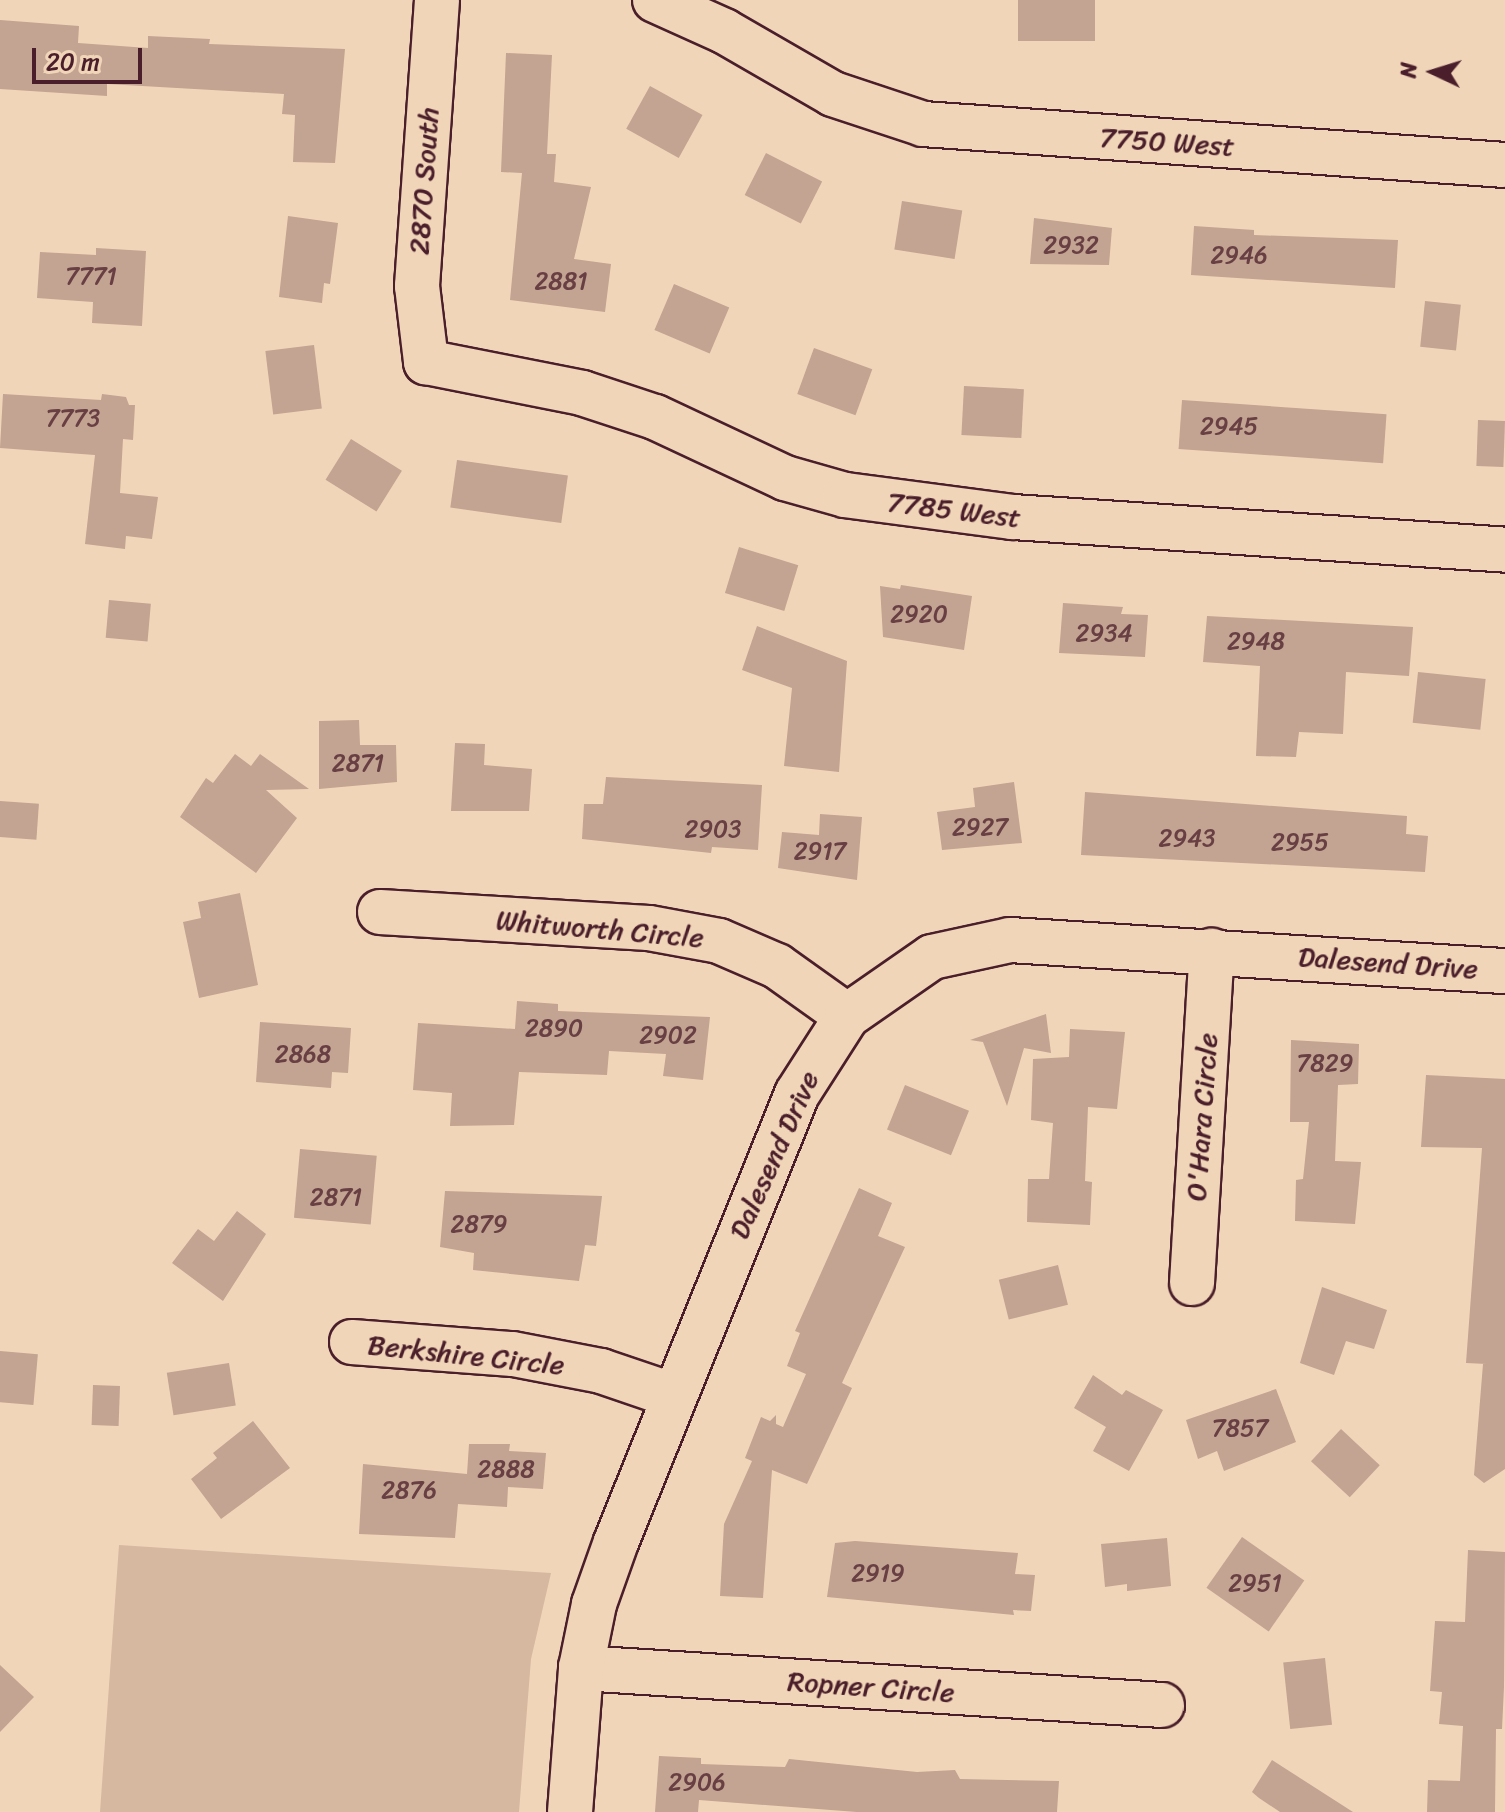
<!DOCTYPE html>
<style>
body{margin:0}
#map{position:relative;width:1505px;height:1812px;overflow:hidden;background:#f1d5b8;font-family:Sriracha,sans-serif}
div>[style]{position:absolute}
.green>*{inset:0;background:#d6b7a0}
.building>*{inset:0;background:#c3a391;transform-origin:0 0}
.roads{filter:drop-shadow(2px 0 #4a1f2b) drop-shadow(-2px 0 #4a1f2b) drop-shadow(0 2px #4a1f2b) drop-shadow(0 -2px #4a1f2b)}
.minor>*{height:44px;margin:-22px;padding:0 22px;transform-origin:22px;border-radius:22px;background:#f1d5b8}
span{translate:-50% -50%;white-space:nowrap;text-align:center;line-height:1.15;-webkit-text-stroke:7px #f1d5b8;paint-order:stroke}
.number-label{font-size:24px;color:#684044}
.number-label span{-webkit-text-stroke-width:0}
.street-label{font-size:28px;color:#4a1f2b}
.north{position:absolute;left:1393px;top:32px;width:80px;height:80px;-webkit-text-stroke:6px #f1d5b8;paint-order:stroke;rotate:274deg;font-size:22px;font-weight:700;line-height:32px;text-align:center;color:#4a1f2b}
.north::after{content:'';display:block;margin:auto;width:28px;height:36px;background:#4a1f2b;clip-path:polygon(50% 0,100% 100%,50% 72%,0 100%)}
.scale{position:absolute;left:32px;top:48px;width:110px;height:36px;box-sizing:border-box;border:4px solid #4a1f2b;border-top:0;padding-left:10px;font-size:24px;line-height:28px;white-space:nowrap;color:#4a1f2b;-webkit-text-stroke:6px #f1d5b8;paint-order:stroke}
</style>
<div id="map">
<div class="green">
<div style="clip-path:polygon(119px 1545px,551px 1573px,531px 1659px,519px 1812px,100px 1812px)"></div>
</div>
<div class="building">
<div style="left:1018px;top:0;width:77px;height:41px"></div>
<div style="clip-path:polygon(0 20px,79px 26px,78px 43px,148px 48px,148px 36px,210px 39px,209px 44px,345px 49px,335px 163px,293px 162px,295px 115px,282px 114px,284px 94px,107px 84px,107px 96px,0 89px)"></div>
<div style="clip-path:polygon(506px 53px,552px 55px,547px 154px,556px 154px,554px 182px,591px 187px,574px 259px,611px 264px,605px 312px,510px 300px,522px 173px,501px 172px)"></div>
<div style="left:650px;top:86px;width:60px;height:49px;rotate:29deg"></div>
<div style="left:766px;top:153px;width:63px;height:47px;rotate:27deg"></div>
<div style="left:902px;top:201px;width:61px;height:49px;rotate:9deg"></div>
<div style="clip-path:polygon(288px 216px,338px 223px,330px 284px,324px 283px,322px 303px,279px 297px)"></div>
<div style="clip-path:polygon(1034px 218px,1112px 228px,1109px 265px,1030px 264px)"></div>
<div style="clip-path:polygon(1194px 226px,1254px 230px,1254px 235px,1398px 240px,1395px 288px,1191px 275px)"></div>
<div style="clip-path:polygon(96px 248px,146px 251px,142px 326px,92px 323px,93px 302px,37px 298px,40px 252px,96px 255px)"></div>
<div style="left:674px;top:284px;width:60px;height:50px;rotate:23deg"></div>
<div style="left:1425px;top:301px;width:36px;height:46px;rotate:6deg"></div>
<div style="left:314px;top:345px;width:64px;height:49px;rotate:83deg"></div>
<div style="left:814px;top:348px;width:62px;height:49px;rotate:20deg"></div>
<div style="left:964px;top:386px;width:60px;height:49px;rotate:3deg"></div>
<div style="clip-path:polygon(3px 394px,101px 400px,102px 394px,126px 397px,129px 405px,135px 405px,133px 440px,123px 439px,120px 493px,158px 497px,152px 539px,126px 536px,125px 549px,85px 544px,95px 455px,0 448px)"></div>
<div style="left:1182px;top:400px;width:205px;height:49px;rotate:4deg"></div>
<div style="left:1478px;top:420px;width:27px;height:46px;rotate:2deg"></div>
<div style="left:351px;top:439px;width:60px;height:48px;rotate:32deg"></div>
<div style="left:457px;top:460px;width:112px;height:48px;rotate:8deg"></div>
<div style="left:739px;top:547px;width:62px;height:48px;rotate:17deg"></div>
<div style="clip-path:polygon(901px 585px,972px 596px,964px 650px,883px 637px,880px 586px,900px 589px)"></div>
<div style="left:109px;top:600px;width:42px;height:38px;rotate:5deg"></div>
<div style="clip-path:polygon(1063px 603px,1123px 607px,1121px 614px,1148px 615px,1145px 657px,1059px 653px)"></div>
<div style="clip-path:polygon(1207px 616px,1413px 627px,1409px 676px,1346px 672px,1343px 734px,1299px 732px,1296px 757px,1256px 756px,1260px 666px,1203px 662px)"></div>
<div style="clip-path:polygon(757px 626px,847px 661px,839px 772px,784px 766px,792px 688px,742px 670px)"></div>
<div style="left:1418px;top:672px;width:68px;height:51px;rotate:6deg"></div>
<div style="clip-path:polygon(359px 720px,360px 745px,396px 745px,397px 782px,319px 789px,319px 721px)"></div>
<div style="clip-path:polygon(455px 743px,485px 744px,484px 765px,532px 769px,529px 811px,451px 811px)"></div>
<div style="clip-path:polygon(235px 754px,251px 766px,260px 754px,309px 789px,266px 790px,297px 818px,256px 873px,180px 817px,206px 778px,213px 783px)"></div>
<div style="clip-path:polygon(606px 777px,762px 785px,758px 850px,712px 847px,711px 853px,582px 839px,584px 804px,603px 804px)"></div>
<div style="clip-path:polygon(1014px 782px,1022px 843px,942px 850px,937px 812px,975px 807px,973px 788px)"></div>
<div style="clip-path:polygon(1085px 792px,1407px 816px,1406px 834px,1428px 836px,1425px 872px,1081px 855px)"></div>
<div style="left:0;top:801px;width:39px;height:36px;rotate:4deg"></div>
<div style="clip-path:polygon(820px 814px,862px 817px,857px 880px,778px 868px,782px 832px,819px 835px)"></div>
<div style="clip-path:polygon(240px 893px,258px 985px,199px 998px,183px 922px,201px 918px,198px 902px)"></div>
<div style="clip-path:polygon(517px 1001px,558px 1004px,558px 1011px,710px 1017px,703px 1080px,663px 1076px,666px 1054px,609px 1051px,607px 1075px,519px 1072px,514px 1125px,450px 1126px,452px 1093px,413px 1090px,418px 1023px,515px 1029px)"></div>
<div style="clip-path:polygon(1046px 1014px,1051px 1053px,1024px 1048px,1007px 1106px,983px 1042px,970px 1040px)"></div>
<div style="clip-path:polygon(260px 1022px,351px 1028px,348px 1073px,332px 1072px,331px 1088px,256px 1082px)"></div>
<div style="clip-path:polygon(1070px 1029px,1125px 1032px,1117px 1109px,1088px 1107px,1085px 1181px,1092px 1182px,1090px 1225px,1027px 1222px,1028px 1179px,1049px 1179px,1053px 1123px,1031px 1120px,1033px 1059px,1069px 1057px)"></div>
<div style="clip-path:polygon(1291px 1040px,1359px 1044px,1358px 1084px,1338px 1085px,1335px 1161px,1361px 1162px,1355px 1224px,1295px 1221px,1296px 1180px,1303px 1179px,1309px 1122px,1290px 1122px)"></div>
<div style="clip-path:polygon(1426px 1075px,1505px 1079px,1505px 1469px,1484px 1483px,1474px 1475px,1483px 1364px,1487px 1364px,1466px 1363px,1482px 1148px,1421px 1147px)"></div>
<div style="left:905px;top:1085px;width:69px;height:48px;rotate:22deg"></div>
<div style="left:300px;top:1149px;width:77px;height:69px;rotate:5deg"></div>
<div style="clip-path:polygon(859px 1188px,892px 1203px,878px 1236px,905px 1247px,842px 1383px,852px 1388px,807px 1484px,772px 1470px,763px 1598px,720px 1596px,724px 1524px,752px 1461px,745px 1458px,761px 1417px,770px 1421px,776px 1415px,776px 1424px,783px 1427px,806px 1374px,787px 1366px,800px 1333px,795px 1331px)"></div>
<div style="clip-path:polygon(445px 1191px,602px 1196px,596px 1246px,585px 1245px,579px 1281px,473px 1270px,474px 1253px,440px 1247px)"></div>
<div style="clip-path:polygon(237px 1211px,266px 1234px,223px 1301px,172px 1263px,198px 1229px,214px 1241px)"></div>
<div style="left:1058px;top:1265px;width:41px;height:61px;rotate:76deg"></div>
<div style="clip-path:polygon(1322px 1287px,1387px 1310px,1374px 1349px,1346px 1341px,1334px 1375px,1300px 1363px)"></div>
<div style="left:0;top:1351px;width:38px;height:51px;rotate:5deg"></div>
<div style="left:229px;top:1363px;width:43px;height:63px;rotate:81deg"></div>
<div style="clip-path:polygon(1093px 1375px,1122px 1395px,1126px 1390px,1163px 1410px,1129px 1471px,1093px 1451px,1106px 1427px,1074px 1408px)"></div>
<div style="left:93px;top:1385px;width:27px;height:40px;rotate:2deg"></div>
<div style="clip-path:polygon(1276px 1389px,1296px 1442px,1224px 1471px,1217px 1451px,1198px 1459px,1186px 1420px)"></div>
<div style="clip-path:polygon(253px 1421px,290px 1468px,221px 1519px,191px 1479px,217px 1458px,213px 1453px)"></div>
<div style="left:1341px;top:1429px;width:53px;height:44px;rotate:43deg"></div>
<div style="clip-path:polygon(469px 1444px,510px 1444px,509px 1451px,546px 1453px,543px 1489px,508px 1487px,507px 1507px,458px 1504px,455px 1538px,359px 1534px,363px 1464px,467px 1474px)"></div>
<div style="left:1242px;top:1537px;width:76px;height:62px;rotate:35deg"></div>
<div style="clip-path:polygon(1167px 1538px,1171px 1586px,1127px 1591px,1127px 1584px,1105px 1587px,1101px 1544px)"></div>
<div style="clip-path:polygon(855px 1541px,1018px 1553px,1015px 1574px,1035px 1575px,1031px 1611px,1013px 1610px,1014px 1615px,827px 1597px,835px 1543px)"></div>
<div style="clip-path:polygon(1468px 1550px,1505px 1552px,1504px 1687px,1502px 1729px,1496px 1729px,1495px 1812px,1427px 1812px,1428px 1780px,1460px 1781px,1463px 1726px,1439px 1724px,1442px 1692px,1430px 1691px,1435px 1621px,1465px 1622px)"></div>
<div style="left:1325px;top:1658px;width:67px;height:42px;rotate:84deg"></div>
<div style="clip-path:polygon(0 1665px,34px 1697px,0 1732px)"></div>
<div style="clip-path:polygon(659px 1756px,701px 1758px,701px 1764px,785px 1767px,789px 1759px,917px 1772px,955px 1770px,960px 1779px,1059px 1781px,1057px 1812px,857px 1812px,699px 1800px,698px 1812px,655px 1812px)"></div>
<div style="clip-path:polygon(1272px 1760px,1353px 1812px,1280px 1812px,1259px 1798px,1252px 1792px)"></div>
</div>
<div class="roads">
<div class="minor">
<div style="left:437px;top:0;width:287px;rotate:94deg"></div>
<div style="left:417px;top:286px;width:77px;rotate:83.2deg"></div>
<div style="left:426px;top:362px;width:159px;rotate:11.2deg"></div>
<div style="left:582px;top:393px;width:77px;rotate:18.2deg"></div>
<div style="left:655px;top:417px;width:144px;rotate:25.1deg"></div>
<div style="left:785px;top:478px;width:62px;rotate:15.8deg"></div>
<div style="left:845px;top:495px;width:169px;rotate:7.5deg"></div>
<div style="left:1013px;top:517px;width:493px;rotate:3.8deg"></div>
<div style="left:655px;top:0;width:76px;rotate:24.2deg"></div>
<div style="left:724px;top:31px;width:126px;rotate:30deg"></div>
<div style="left:833px;top:94px;width:95px;rotate:18.4deg"></div>
<div style="left:923px;top:124px;width:583px;rotate:4.03deg"></div>
<div style="left:380px;top:912px;width:269px;rotate:3.4deg"></div>
<div style="left:649px;top:928px;width:71px;rotate:10.5deg"></div>
<div style="left:719px;top:941px;width:63px;rotate:23.3deg"></div>
<div style="left:777px;top:966px;width:86px;rotate:35.5deg"></div>
<div style="left:1192px;top:1283px;width:333px;rotate:-86.6deg"></div>
<div style="left:352px;top:1342px;width:161px;rotate:4.3deg"></div>
<div style="left:513px;top:1354px;width:90px;rotate:10.9deg"></div>
<div style="left:601px;top:1371px;width:75px;rotate:18.7deg"></div>
<div style="left:581px;top:1668px;width:582px;rotate:3.64deg"></div>
<div style="left:570px;top:1812px;width:144px;rotate:-85.6deg"></div>
<div style="left:581px;top:1668px;width:65px;rotate:-78.5deg"></div>
<div style="left:594px;top:1604px;width:66px;rotate:-70.5deg"></div>
<div style="left:616px;top:1542px;width:483px;rotate:-68deg"></div>
<div style="left:797px;top:1094px;width:93px;rotate:-57.3deg"></div>
<div style="left:847px;top:1016px;width:103px;rotate:-34.8deg"></div>
<div style="left:932px;top:957px;width:80px;rotate:-12.3deg"></div>
<div style="left:1010px;top:940px;width:496px;rotate:3.6deg"></div>
</div>
</div>
<div class="number-label">
<span style="left:1071px;top:246px">2932</span>
<span style="left:1239px;top:256px">2946</span>
<span style="left:91px;top:277px">7771</span>
<span style="left:561px;top:282px">2881</span>
<span style="left:73px;top:419px">7773</span>
<span style="left:1229px;top:427px">2945</span>
<span style="left:919px;top:615px">2920</span>
<span style="left:1104px;top:634px">2934</span>
<span style="left:1256px;top:642px">2948</span>
<span style="left:358px;top:764px">2871</span>
<span style="left:980px;top:828px">2927</span>
<span style="left:713px;top:830px">2903</span>
<span style="left:1187px;top:839px">2943</span>
<span style="left:1300px;top:843px">2955</span>
<span style="left:820px;top:852px">2917</span>
<span style="left:554px;top:1029px">2890</span>
<span style="left:668px;top:1036px">2902</span>
<span style="left:303px;top:1055px">2868</span>
<span style="left:1325px;top:1064px">7829</span>
<span style="left:336px;top:1198px">2871</span>
<span style="left:479px;top:1225px">2879</span>
<span style="left:1240px;top:1429px">7857</span>
<span style="left:506px;top:1470px">2888</span>
<span style="left:409px;top:1491px">2876</span>
<span style="left:878px;top:1574px">2919</span>
<span style="left:1255px;top:1584px">2951</span>
<span style="left:697px;top:1783px">2906</span>
</div>
<div class="street-label">
<span style="left:1167px;top:142px;rotate:4deg">7750 West</span>
<span style="left:424px;top:181px;rotate:-86deg">2870 South</span>
<span style="left:954px;top:510px;rotate:7deg">7785 West</span>
<span style="left:600px;top:929px;rotate:5deg">Whitworth Circle</span>
<span style="left:1388px;top:963px;rotate:4deg">Dalesend Drive</span>
<span style="left:1202px;top:1117px;rotate:-86deg">O'Hara Circle</span>
<span style="left:774px;top:1155px;rotate:-66deg">Dalesend Drive</span>
<span style="left:466px;top:1355px;rotate:6deg">Berkshire Circle</span>
<span style="left:871px;top:1687px;rotate:4deg">Ropner Circle</span>
</div>
<div class="north">N</div>
<div class="scale">20 m</div>
</div>
